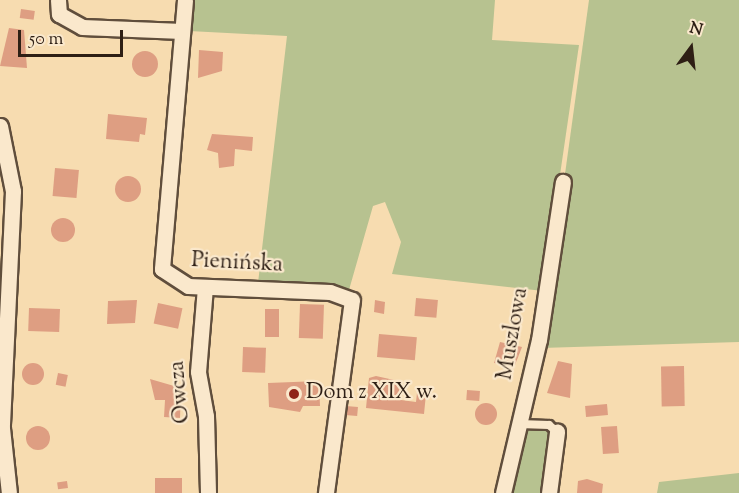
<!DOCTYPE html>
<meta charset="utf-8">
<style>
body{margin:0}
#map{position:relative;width:739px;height:493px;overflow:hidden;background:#f7dcb0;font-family:"Sorts Mill Goudy",serif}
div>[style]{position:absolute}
.green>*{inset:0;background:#b7c290}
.building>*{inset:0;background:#de9e82;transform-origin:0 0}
.round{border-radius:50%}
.roads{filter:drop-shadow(2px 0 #604e3c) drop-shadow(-2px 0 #604e3c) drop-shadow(0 2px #604e3c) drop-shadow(0 -2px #604e3c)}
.service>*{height:8px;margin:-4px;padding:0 4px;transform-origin:4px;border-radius:4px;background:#fae8cc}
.minor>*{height:15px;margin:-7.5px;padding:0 7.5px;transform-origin:7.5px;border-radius:7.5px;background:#fae8cc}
.dots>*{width:16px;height:16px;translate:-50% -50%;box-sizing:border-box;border:3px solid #fae8cc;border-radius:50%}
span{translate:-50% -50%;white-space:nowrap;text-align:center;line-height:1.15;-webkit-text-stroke:4.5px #fae8cc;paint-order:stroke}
.street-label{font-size:22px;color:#2e1f15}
.poi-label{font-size:22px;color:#2e1f15}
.left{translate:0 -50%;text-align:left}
.north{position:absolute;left:661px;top:18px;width:60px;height:60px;-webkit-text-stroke:4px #fae8cc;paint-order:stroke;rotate:15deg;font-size:16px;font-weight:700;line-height:24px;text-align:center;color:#2e1f15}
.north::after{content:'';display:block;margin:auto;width:21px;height:27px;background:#2e1f15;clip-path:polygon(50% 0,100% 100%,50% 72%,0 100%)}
.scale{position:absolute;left:18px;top:30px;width:105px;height:27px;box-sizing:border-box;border:3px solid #2e1f15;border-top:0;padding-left:8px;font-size:18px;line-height:21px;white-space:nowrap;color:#2e1f15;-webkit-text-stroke:4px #fae8cc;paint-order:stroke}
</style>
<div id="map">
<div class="green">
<div style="clip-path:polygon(191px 0,495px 0,492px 40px,579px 45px,543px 291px,392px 274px,401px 242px,385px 202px,373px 206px,349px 290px,258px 283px,287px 36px,189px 31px)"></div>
<div style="clip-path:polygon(589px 0,739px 0,739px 342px,541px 348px)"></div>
<div style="clip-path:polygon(526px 427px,550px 432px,546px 493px,507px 493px)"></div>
<div style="clip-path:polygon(739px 473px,739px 493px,657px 493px,659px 482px)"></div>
</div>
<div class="building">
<div style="left:21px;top:9px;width:14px;height:9px;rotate:8deg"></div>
<div style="clip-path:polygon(9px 28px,24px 30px,27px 68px,0 66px)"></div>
<div style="left:32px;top:35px;width:9px;height:8px"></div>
<div style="clip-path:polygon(199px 50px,223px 52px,222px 71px,198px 78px)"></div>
<div class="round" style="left:132px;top:51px;width:26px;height:26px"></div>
<div style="clip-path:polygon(108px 114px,147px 118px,145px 135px,140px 134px,139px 142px,106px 139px)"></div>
<div style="clip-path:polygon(212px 134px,253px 137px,252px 151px,235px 149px,234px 166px,219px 168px,218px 153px,207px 150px)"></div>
<div style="left:55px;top:168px;width:24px;height:28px;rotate:5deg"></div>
<div class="round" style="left:115px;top:176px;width:26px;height:26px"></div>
<div class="round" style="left:51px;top:218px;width:24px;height:24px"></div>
<div style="left:416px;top:298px;width:22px;height:18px;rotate:5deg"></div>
<div style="clip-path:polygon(137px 300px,135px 323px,107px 324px,108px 301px)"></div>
<div style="clip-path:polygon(375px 300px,385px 302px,384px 314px,374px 312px)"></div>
<div style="left:158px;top:303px;width:25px;height:21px;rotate:12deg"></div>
<div style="left:300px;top:304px;width:24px;height:34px;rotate:2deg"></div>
<div style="left:29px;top:308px;width:31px;height:23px;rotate:2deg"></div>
<div style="left:265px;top:309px;width:14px;height:28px"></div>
<div style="left:379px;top:334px;width:38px;height:23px;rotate:5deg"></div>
<div style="clip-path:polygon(500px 342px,522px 347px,515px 365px,494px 363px)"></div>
<div style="left:243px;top:347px;width:23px;height:25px;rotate:2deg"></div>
<div style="clip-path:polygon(558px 361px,572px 364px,570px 398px,547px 393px)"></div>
<div class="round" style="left:22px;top:363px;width:22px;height:22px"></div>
<div style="left:684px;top:366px;width:40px;height:23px;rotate:89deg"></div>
<div style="left:58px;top:373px;width:10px;height:12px;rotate:11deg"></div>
<div style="clip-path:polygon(376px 376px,403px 382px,401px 400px,416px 402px,417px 393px,426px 394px,424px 414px,366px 408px,369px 378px)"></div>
<div style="clip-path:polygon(150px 379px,181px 388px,180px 418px,164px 417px,165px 400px,155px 400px)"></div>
<div style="clip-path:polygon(319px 381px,320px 406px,303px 406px,300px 412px,269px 407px,268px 383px)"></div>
<div style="left:467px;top:390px;width:13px;height:10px;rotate:4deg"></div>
<div class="round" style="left:475px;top:403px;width:22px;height:22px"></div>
<div style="left:607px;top:404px;width:11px;height:22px;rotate:85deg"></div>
<div style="left:346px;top:406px;width:12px;height:9px;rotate:5deg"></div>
<div class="round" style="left:26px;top:426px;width:24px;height:24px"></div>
<div style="left:617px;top:426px;width:27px;height:16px;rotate:86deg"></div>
<div style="left:155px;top:478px;width:27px;height:15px"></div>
<div style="clip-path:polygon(587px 479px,603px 484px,602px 493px,577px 493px,578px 481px)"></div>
<div style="left:67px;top:481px;width:7px;height:10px;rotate:82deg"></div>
</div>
<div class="roads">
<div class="service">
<div style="left:519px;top:424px;width:30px;rotate:2deg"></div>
<div style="left:549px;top:425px;width:11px;rotate:41deg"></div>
</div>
<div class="minor">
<div style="left:58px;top:0;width:14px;rotate:86deg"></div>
<div style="left:59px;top:14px;width:26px;rotate:29deg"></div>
<div style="left:82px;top:27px;width:100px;rotate:2.3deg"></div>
<div style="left:185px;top:0;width:270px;rotate:94.9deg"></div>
<div style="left:162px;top:269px;width:31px;rotate:33deg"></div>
<div style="left:188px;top:286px;width:142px;rotate:2.4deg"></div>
<div style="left:330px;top:292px;width:23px;rotate:20deg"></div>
<div style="left:352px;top:300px;width:195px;rotate:97.7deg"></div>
<div style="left:0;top:126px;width:66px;rotate:78.7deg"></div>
<div style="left:13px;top:191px;width:237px;rotate:92.7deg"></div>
<div style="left:2px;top:428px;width:65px;rotate:83.9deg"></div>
<div style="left:205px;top:287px;width:85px;rotate:94.7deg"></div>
<div style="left:198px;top:372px;width:45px;rotate:79.7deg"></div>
<div style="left:206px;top:416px;width:77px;rotate:88.5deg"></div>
<div style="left:503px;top:493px;width:157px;rotate:-76.8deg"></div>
<div style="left:539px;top:340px;width:160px;rotate:-81.4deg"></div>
<div style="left:549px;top:493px;width:62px;rotate:-82.5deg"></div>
</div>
</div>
<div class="dots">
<div style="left:294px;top:394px;background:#8f2418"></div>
</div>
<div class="street-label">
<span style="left:237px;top:264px;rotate:3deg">Pienińska</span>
<span style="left:514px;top:334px;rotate:-80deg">Muszlowa</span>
<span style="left:181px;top:392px;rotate:-95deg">Owcza</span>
</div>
<div class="poi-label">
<span class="left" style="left:306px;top:394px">Dom z XIX w.</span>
</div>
<div class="north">N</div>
<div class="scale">50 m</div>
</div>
